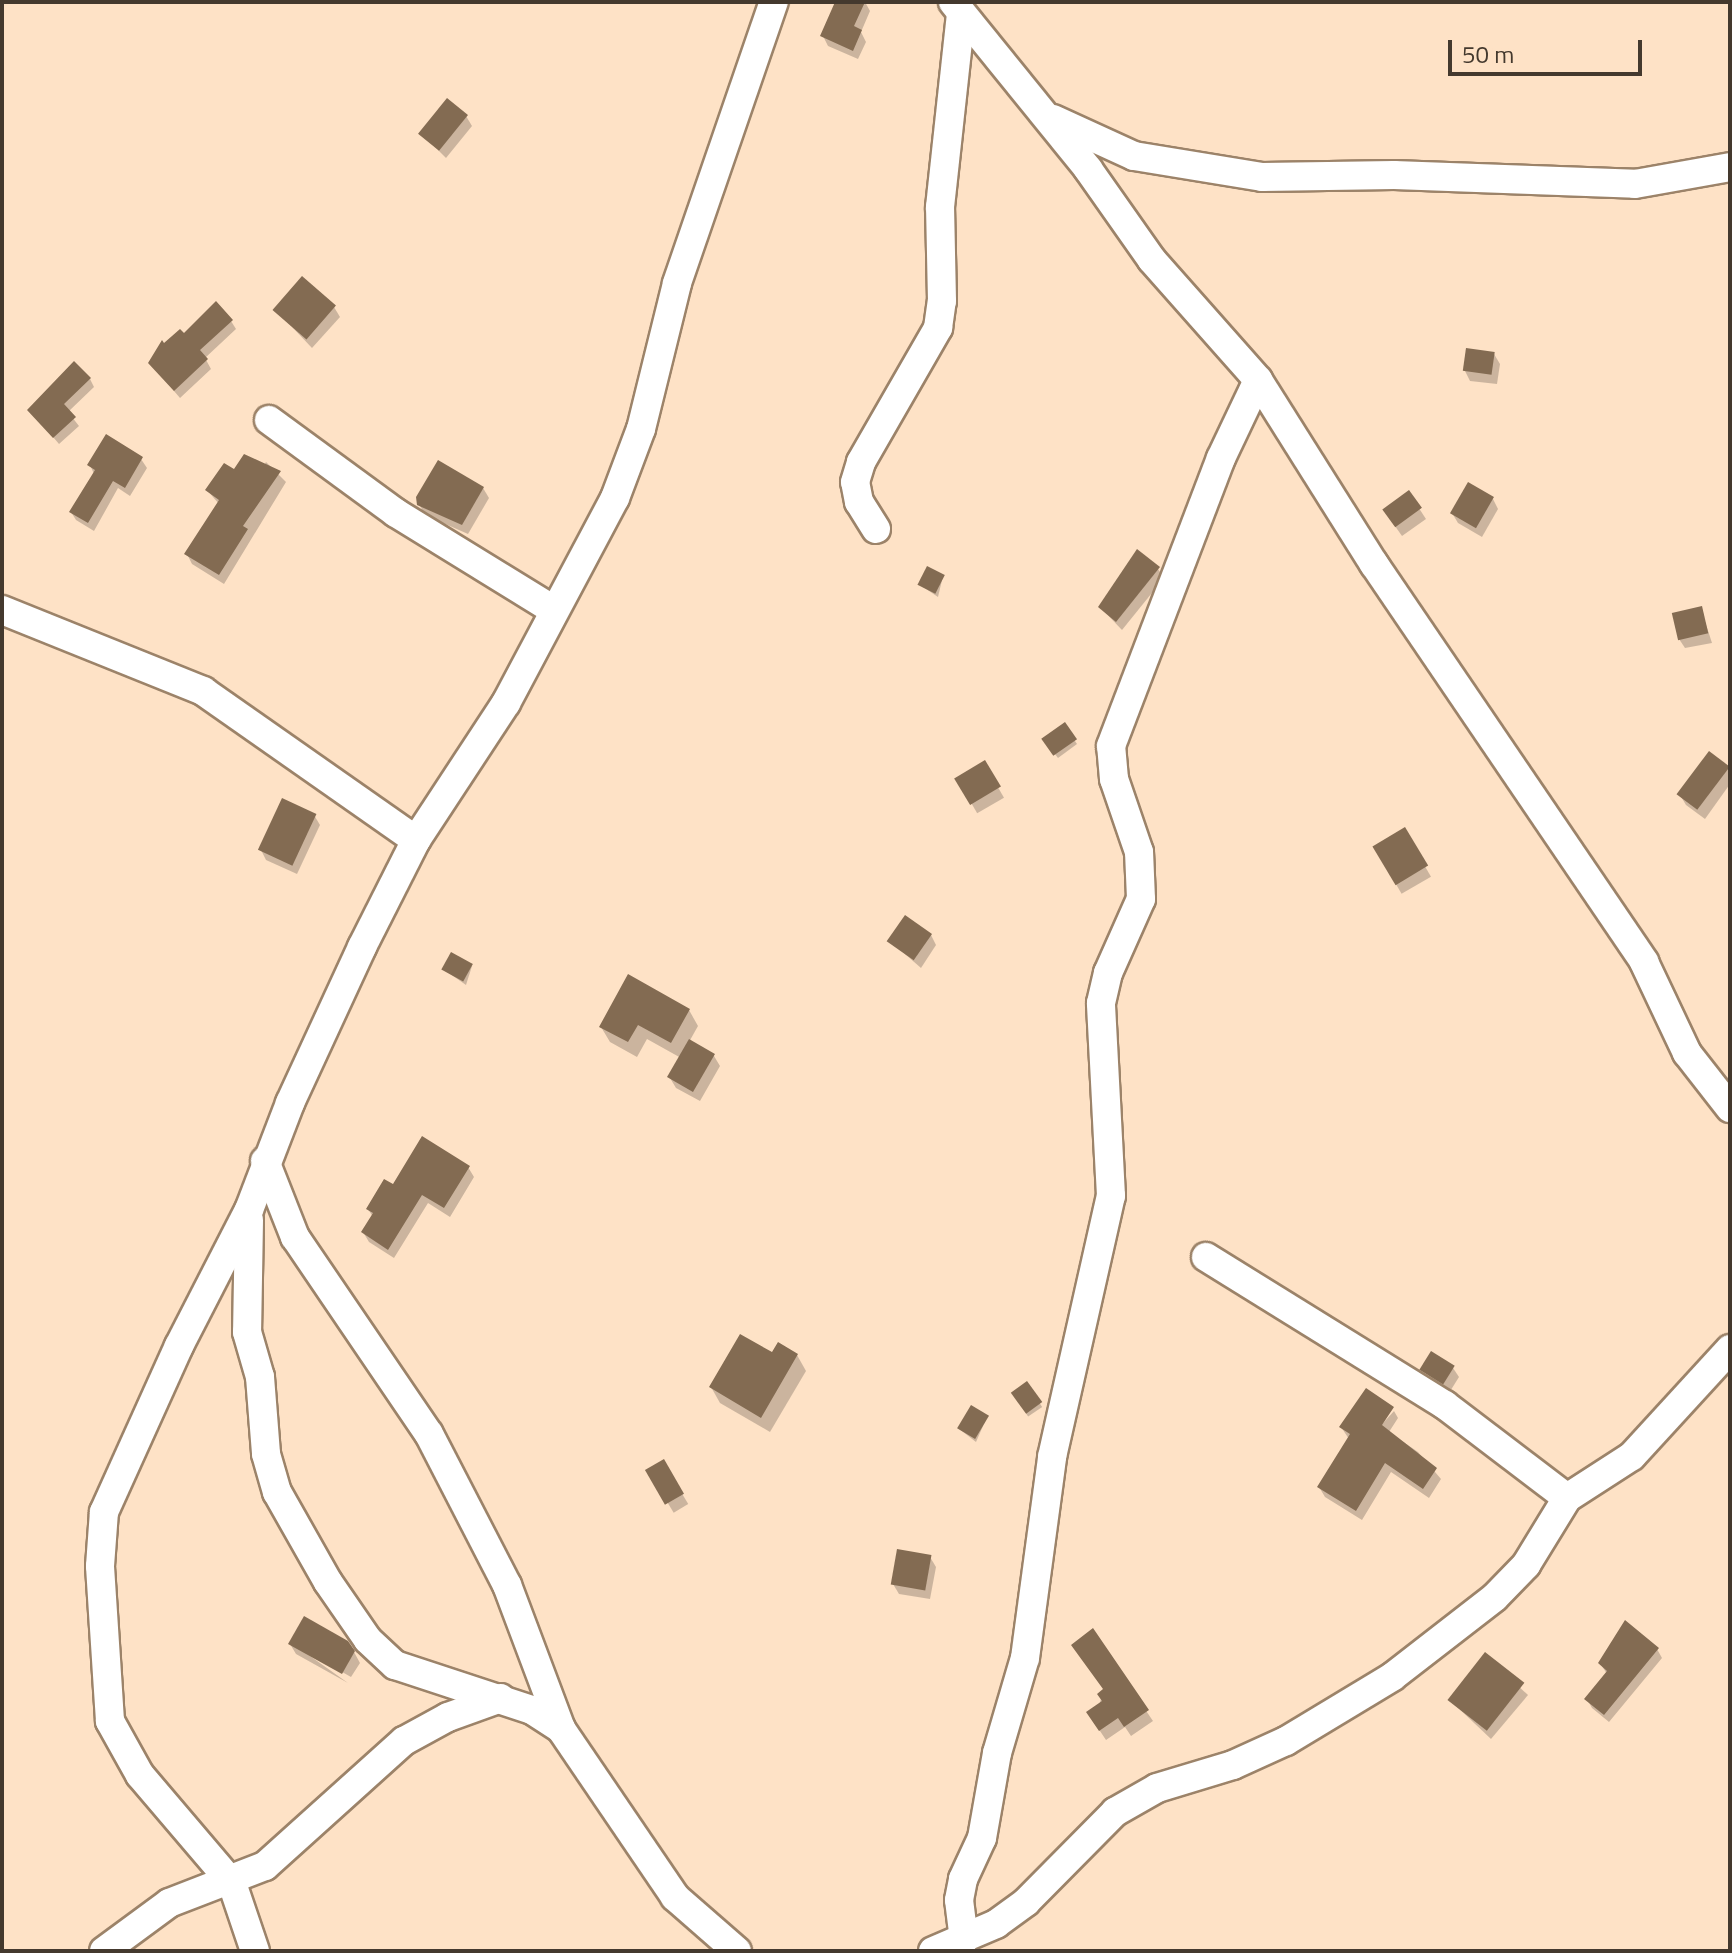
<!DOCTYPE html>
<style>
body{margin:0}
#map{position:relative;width:1732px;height:1953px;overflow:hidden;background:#fee2c6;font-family:"Titillium Web",sans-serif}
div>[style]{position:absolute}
.shadow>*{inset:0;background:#0003;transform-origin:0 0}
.building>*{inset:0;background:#836b52;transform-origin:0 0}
.roads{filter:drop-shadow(2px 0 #9c8369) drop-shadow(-2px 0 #9c8369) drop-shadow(0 2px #9c8369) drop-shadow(0 -2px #9c8369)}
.street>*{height:28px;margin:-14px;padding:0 14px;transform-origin:14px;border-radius:14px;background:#fff}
span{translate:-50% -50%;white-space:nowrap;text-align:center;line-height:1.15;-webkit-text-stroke:8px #fee2c6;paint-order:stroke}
.frame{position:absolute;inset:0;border:4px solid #44392e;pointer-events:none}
.scale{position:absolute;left:1448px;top:40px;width:194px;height:36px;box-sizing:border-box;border:4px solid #44392e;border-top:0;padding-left:10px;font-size:24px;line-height:28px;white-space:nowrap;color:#44392e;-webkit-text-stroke:6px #fee2c6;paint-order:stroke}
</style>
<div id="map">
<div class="shadow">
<div style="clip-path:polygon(838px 2px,865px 2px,870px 11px,861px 32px,866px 42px,858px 59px,828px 46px,823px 36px)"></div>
<div style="clip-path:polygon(466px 116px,472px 126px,446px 158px,422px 134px)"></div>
<div style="clip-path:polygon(334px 307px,340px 317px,312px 348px,275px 309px)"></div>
<div style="clip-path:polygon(231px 321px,236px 329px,205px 358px,211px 369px,180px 398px,150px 363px,164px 346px)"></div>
<div style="clip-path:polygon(1494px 354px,1500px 364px,1497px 384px,1470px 381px,1465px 371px)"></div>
<div style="clip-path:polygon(90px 379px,94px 387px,68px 412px,79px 426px,59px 444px,30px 410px)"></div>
<div style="clip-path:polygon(141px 459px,147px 468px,130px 496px,118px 488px,94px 531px,76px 520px,71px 512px,94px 474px,90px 465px)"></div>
<div style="clip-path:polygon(266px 462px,286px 482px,224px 584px,192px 564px,187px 554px,219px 504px,207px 490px,234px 472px,262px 469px)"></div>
<div style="clip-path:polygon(483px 488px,489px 498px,468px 534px,425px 515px,419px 504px)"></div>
<div style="clip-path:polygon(1409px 493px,1426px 519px,1402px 536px,1390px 519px)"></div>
<div style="clip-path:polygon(1493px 499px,1498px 509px,1482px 537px,1458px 523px,1452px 513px)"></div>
<div style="clip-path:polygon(1158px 569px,1164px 578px,1122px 630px,1100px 607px)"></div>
<div style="clip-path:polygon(943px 576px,938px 597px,920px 585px)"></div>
<div style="clip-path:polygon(1701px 609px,1712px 643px,1685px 648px,1679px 639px)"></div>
<div style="clip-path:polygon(1064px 725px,1077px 744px,1058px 758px,1047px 744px)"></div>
<div style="left:984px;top:763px;width:40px;height:31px;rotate:60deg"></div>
<div style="clip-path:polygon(1729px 768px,1730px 784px,1705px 819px,1686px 805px,1680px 795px)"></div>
<div style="clip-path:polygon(314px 815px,320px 825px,297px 874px,266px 860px,261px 850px)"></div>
<div style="left:1404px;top:830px;width:54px;height:34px;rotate:60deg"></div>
<div style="clip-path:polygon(931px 935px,936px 945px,921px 968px,890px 941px)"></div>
<div style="clip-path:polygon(472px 966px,466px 985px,443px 969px)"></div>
<div style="clip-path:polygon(689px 1010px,698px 1026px,689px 1042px,714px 1056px,720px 1066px,700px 1101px,676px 1088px,670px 1078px,681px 1058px,647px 1039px,637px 1057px,610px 1042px,601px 1027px)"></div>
<div style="clip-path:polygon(468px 1167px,474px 1177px,450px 1217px,428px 1203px,394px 1258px,369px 1242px,363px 1232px,373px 1217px,368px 1209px,393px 1187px)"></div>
<div style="clip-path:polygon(773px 1355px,797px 1355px,806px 1371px,770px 1432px,720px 1403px,711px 1387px)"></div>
<div style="clip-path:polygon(1453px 1368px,1459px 1377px,1449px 1393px,1422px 1369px)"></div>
<div style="left:1026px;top:1383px;width:29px;height:17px;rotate:56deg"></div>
<div style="clip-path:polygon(1393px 1408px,1375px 1432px,1394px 1411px,1398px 1418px,1389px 1432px,1418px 1452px,1441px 1479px,1429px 1498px,1391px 1472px,1362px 1520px,1325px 1497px,1319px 1487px,1349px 1439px,1341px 1427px)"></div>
<div style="clip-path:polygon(987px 1417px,976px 1442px,958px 1428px)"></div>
<div style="left:663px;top:1462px;width:49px;height:17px;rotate:59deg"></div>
<div style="clip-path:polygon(930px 1557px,936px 1567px,930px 1599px,899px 1594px,893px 1584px)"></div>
<div style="clip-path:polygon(1092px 1631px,1153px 1721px,1131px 1736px,1125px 1727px,1106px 1740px,1094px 1722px,1104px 1689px)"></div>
<div style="clip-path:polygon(290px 1644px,354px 1652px,360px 1663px,351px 1677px,296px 1646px,348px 1683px,296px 1654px)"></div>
<div style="clip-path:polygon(1657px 1649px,1662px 1658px,1609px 1722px,1592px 1708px,1587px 1699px,1607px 1674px,1600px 1663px)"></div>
<div style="clip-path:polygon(1485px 1655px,1528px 1695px,1491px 1739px,1454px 1704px)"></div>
</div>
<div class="building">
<div style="clip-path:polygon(835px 2px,865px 2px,854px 26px,862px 30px,853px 51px,820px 36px)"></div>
<div style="left:447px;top:98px;width:27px;height:46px;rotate:39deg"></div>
<div style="left:302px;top:276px;width:45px;height:45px;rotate:41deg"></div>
<div style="clip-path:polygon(216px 301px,233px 320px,200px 350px,208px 359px,174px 391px,148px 363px,162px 340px,164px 343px,180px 329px,184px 333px)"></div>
<div style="left:1466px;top:348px;width:29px;height:23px;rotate:8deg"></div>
<div style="clip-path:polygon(74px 361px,91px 378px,64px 404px,76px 417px,53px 438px,27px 410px)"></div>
<div style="clip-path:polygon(106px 434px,143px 457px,125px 488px,113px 481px,88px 523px,69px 512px,95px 470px,87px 465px)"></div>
<div style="clip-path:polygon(244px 454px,281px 471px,243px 526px,248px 529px,219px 575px,184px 554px,219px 500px,205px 490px,224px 463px,234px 469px)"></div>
<div style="clip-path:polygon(438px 460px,484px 487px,462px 525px,417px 505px,416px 497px)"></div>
<div style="left:1468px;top:482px;width:30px;height:36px;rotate:30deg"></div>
<div style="left:1409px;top:490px;width:22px;height:33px;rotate:54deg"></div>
<div style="clip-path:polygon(1137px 549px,1160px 567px,1116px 622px,1098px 607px)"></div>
<div style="left:927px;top:566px;width:20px;height:21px;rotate:27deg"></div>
<div style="left:1702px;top:606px;width:28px;height:31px;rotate:77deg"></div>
<div style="left:1065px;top:722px;width:21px;height:29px;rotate:55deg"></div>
<div style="left:1709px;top:751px;width:26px;height:54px;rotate:37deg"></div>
<div style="left:985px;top:760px;width:31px;height:36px;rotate:59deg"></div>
<div style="left:282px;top:798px;width:38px;height:57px;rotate:25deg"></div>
<div style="left:1405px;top:827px;width:45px;height:38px;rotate:59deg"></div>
<div style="left:905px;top:915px;width:33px;height:32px;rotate:35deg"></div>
<div style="left:451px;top:952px;width:25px;height:20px;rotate:29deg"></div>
<div style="clip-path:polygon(628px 974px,690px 1009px,671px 1043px,638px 1025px,628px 1042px,599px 1027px)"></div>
<div style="left:689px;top:1039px;width:30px;height:44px;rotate:30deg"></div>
<div style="clip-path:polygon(422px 1136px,470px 1166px,444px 1208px,422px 1195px,388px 1250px,361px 1232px,373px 1213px,366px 1209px,384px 1179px,393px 1184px)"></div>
<div style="clip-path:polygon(740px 1334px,772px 1352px,778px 1342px,798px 1354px,761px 1418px,709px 1387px)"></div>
<div style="left:1431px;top:1351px;width:28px;height:22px;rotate:32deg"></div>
<div style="left:1027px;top:1381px;width:26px;height:20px;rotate:54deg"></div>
<div style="clip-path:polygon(1366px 1388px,1394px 1407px,1382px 1425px,1437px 1468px,1423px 1489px,1385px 1463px,1356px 1511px,1317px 1487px,1350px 1434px,1339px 1427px)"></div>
<div style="left:971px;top:1405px;width:21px;height:27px;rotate:31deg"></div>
<div style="left:664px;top:1459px;width:40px;height:22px;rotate:60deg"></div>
<div style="left:897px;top:1549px;width:35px;height:36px;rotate:10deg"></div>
<div style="clip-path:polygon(304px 1616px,348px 1641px,355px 1651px,342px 1674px,288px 1644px)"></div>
<div style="clip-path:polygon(1625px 1620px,1659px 1648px,1604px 1715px,1584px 1699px,1607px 1671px,1598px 1663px)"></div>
<div style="clip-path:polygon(1093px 1628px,1149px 1710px,1124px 1727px,1118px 1718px,1099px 1731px,1086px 1712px,1102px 1701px,1097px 1694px,1103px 1689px,1071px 1645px)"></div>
<div style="left:1485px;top:1652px;width:50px;height:61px;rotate:38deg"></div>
</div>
<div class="roads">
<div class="street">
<div style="left:953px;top:2px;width:215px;rotate:51deg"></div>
<div style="left:1088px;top:169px;width:111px;rotate:54.9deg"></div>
<div style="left:1152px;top:260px;width:160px;rotate:48.5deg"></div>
<div style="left:1258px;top:380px;width:218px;rotate:57.8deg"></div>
<div style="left:1374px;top:564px;width:481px;rotate:55.8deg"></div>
<div style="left:1644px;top:962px;width:101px;rotate:64.7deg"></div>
<div style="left:1687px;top:1053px;width:70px;rotate:52deg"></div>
<div style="left:1053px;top:119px;width:89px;rotate:24.6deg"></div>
<div style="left:1134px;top:156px;width:130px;rotate:9.3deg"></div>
<div style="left:1262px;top:177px;width:132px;rotate:-0.9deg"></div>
<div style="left:1394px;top:175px;width:241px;rotate:2.1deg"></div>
<div style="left:1635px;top:184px;width:97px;rotate:-10.1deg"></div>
<div style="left:269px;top:420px;width:157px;rotate:36.2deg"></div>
<div style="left:396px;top:513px;width:183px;rotate:31.6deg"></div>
<div style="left:876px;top:529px;width:32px;rotate:-122deg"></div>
<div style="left:859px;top:502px;width:20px;rotate:-101deg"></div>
<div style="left:855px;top:482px;width:21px;rotate:-73deg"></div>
<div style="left:861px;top:462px;width:155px;rotate:-60.1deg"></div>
<div style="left:938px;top:328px;width:27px;rotate:-82deg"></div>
<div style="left:942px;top:301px;width:94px;rotate:-91.2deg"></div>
<div style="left:940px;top:207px;width:195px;rotate:-83.8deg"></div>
<div style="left:2px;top:610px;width:217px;rotate:21.9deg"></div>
<div style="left:203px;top:691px;width:260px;rotate:35deg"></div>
<div style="left:265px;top:1161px;width:82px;rotate:68.5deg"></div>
<div style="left:295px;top:1237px;width:238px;rotate:55.8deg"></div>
<div style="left:429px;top:1434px;width:170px;rotate:62.7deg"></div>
<div style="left:507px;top:1585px;width:154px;rotate:69.4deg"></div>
<div style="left:249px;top:1220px;width:112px;rotate:91deg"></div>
<div style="left:247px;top:1332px;width:47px;rotate:73.9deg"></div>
<div style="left:260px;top:1377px;width:77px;rotate:85.5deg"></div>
<div style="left:266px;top:1454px;width:40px;rotate:74deg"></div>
<div style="left:277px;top:1492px;width:103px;rotate:60.5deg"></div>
<div style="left:328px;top:1582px;width:70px;rotate:55.4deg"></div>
<div style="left:368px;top:1640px;width:37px;rotate:43deg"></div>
<div style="left:395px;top:1665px;width:144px;rotate:18.2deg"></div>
<div style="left:532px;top:1710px;width:35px;rotate:33deg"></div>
<div style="left:561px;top:1729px;width:203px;rotate:55.8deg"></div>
<div style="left:675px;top:1897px;width:82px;rotate:41.1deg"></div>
<div style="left:1206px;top:1257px;width:281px;rotate:31.8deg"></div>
<div style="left:1445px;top:1405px;width:153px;rotate:37.3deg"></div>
<div style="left:964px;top:1940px;width:40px;rotate:-97.1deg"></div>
<div style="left:959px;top:1900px;width:21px;rotate:-79deg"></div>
<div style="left:963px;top:1879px;width:45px;rotate:-65.1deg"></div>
<div style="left:982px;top:1838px;width:86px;rotate:-80deg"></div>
<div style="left:997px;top:1753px;width:99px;rotate:-73.6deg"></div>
<div style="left:1025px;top:1658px;width:203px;rotate:-82.3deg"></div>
<div style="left:1052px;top:1457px;width:268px;rotate:-77.3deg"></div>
<div style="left:1111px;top:1196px;width:193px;rotate:-93deg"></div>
<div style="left:1101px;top:1003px;width:31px;rotate:-77deg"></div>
<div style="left:1108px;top:973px;width:81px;rotate:-66deg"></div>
<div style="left:1141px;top:899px;width:47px;rotate:-92.4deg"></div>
<div style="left:1139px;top:852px;width:77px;rotate:-108.9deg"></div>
<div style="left:1114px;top:779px;width:33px;rotate:-95deg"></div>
<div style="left:1111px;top:746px;width:308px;rotate:-69.1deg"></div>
<div style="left:1221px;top:458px;width:86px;rotate:-64.6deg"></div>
<div style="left:104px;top:1951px;width:81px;rotate:-36.4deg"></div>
<div style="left:169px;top:1903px;width:103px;rotate:-21.1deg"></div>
<div style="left:265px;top:1866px;width:187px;rotate:-42deg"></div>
<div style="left:404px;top:1741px;width:50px;rotate:-28.6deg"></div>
<div style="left:448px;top:1717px;width:56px;rotate:-19.7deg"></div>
<div style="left:255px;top:1951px;width:72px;rotate:-108.7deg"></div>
<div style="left:232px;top:1883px;width:142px;rotate:-130.4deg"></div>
<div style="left:140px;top:1775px;width:62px;rotate:-119.1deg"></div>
<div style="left:110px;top:1721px;width:155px;rotate:-93.7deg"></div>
<div style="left:100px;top:1566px;width:54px;rotate:-85.8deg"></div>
<div style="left:104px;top:1512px;width:182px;rotate:-65.7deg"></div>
<div style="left:179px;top:1346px;width:153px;rotate:-62.8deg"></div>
<div style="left:249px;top:1210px;width:115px;rotate:-69deg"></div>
<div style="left:290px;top:1103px;width:172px;rotate:-65.2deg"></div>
<div style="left:362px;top:947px;width:120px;rotate:-63.2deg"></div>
<div style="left:416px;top:840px;width:164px;rotate:-56.7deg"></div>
<div style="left:506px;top:703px;width:232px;rotate:-62deg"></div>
<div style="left:615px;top:498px;width:74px;rotate:-69.4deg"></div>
<div style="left:641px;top:429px;width:150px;rotate:-76.1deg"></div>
<div style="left:677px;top:283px;width:297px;rotate:-71deg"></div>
<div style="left:933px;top:1951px;width:69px;rotate:-23.2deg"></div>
<div style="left:996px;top:1924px;width:37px;rotate:-36deg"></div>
<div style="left:1026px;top:1902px;width:127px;rotate:-45.3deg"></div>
<div style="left:1115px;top:1812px;width:48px;rotate:-29.7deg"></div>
<div style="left:1157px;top:1788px;width:79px;rotate:-16.8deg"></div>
<div style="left:1233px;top:1765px;width:58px;rotate:-24.4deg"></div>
<div style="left:1286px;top:1741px;width:124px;rotate:-31.1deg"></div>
<div style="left:1392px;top:1677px;width:130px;rotate:-37.8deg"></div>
<div style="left:1495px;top:1597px;width:45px;rotate:-45.9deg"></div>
<div style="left:1526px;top:1565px;width:79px;rotate:-58.5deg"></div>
<div style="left:1567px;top:1498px;width:77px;rotate:-32.9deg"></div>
<div style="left:1632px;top:1456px;width:145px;rotate:-47.5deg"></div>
</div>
</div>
<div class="frame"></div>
<div class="scale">50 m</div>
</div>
